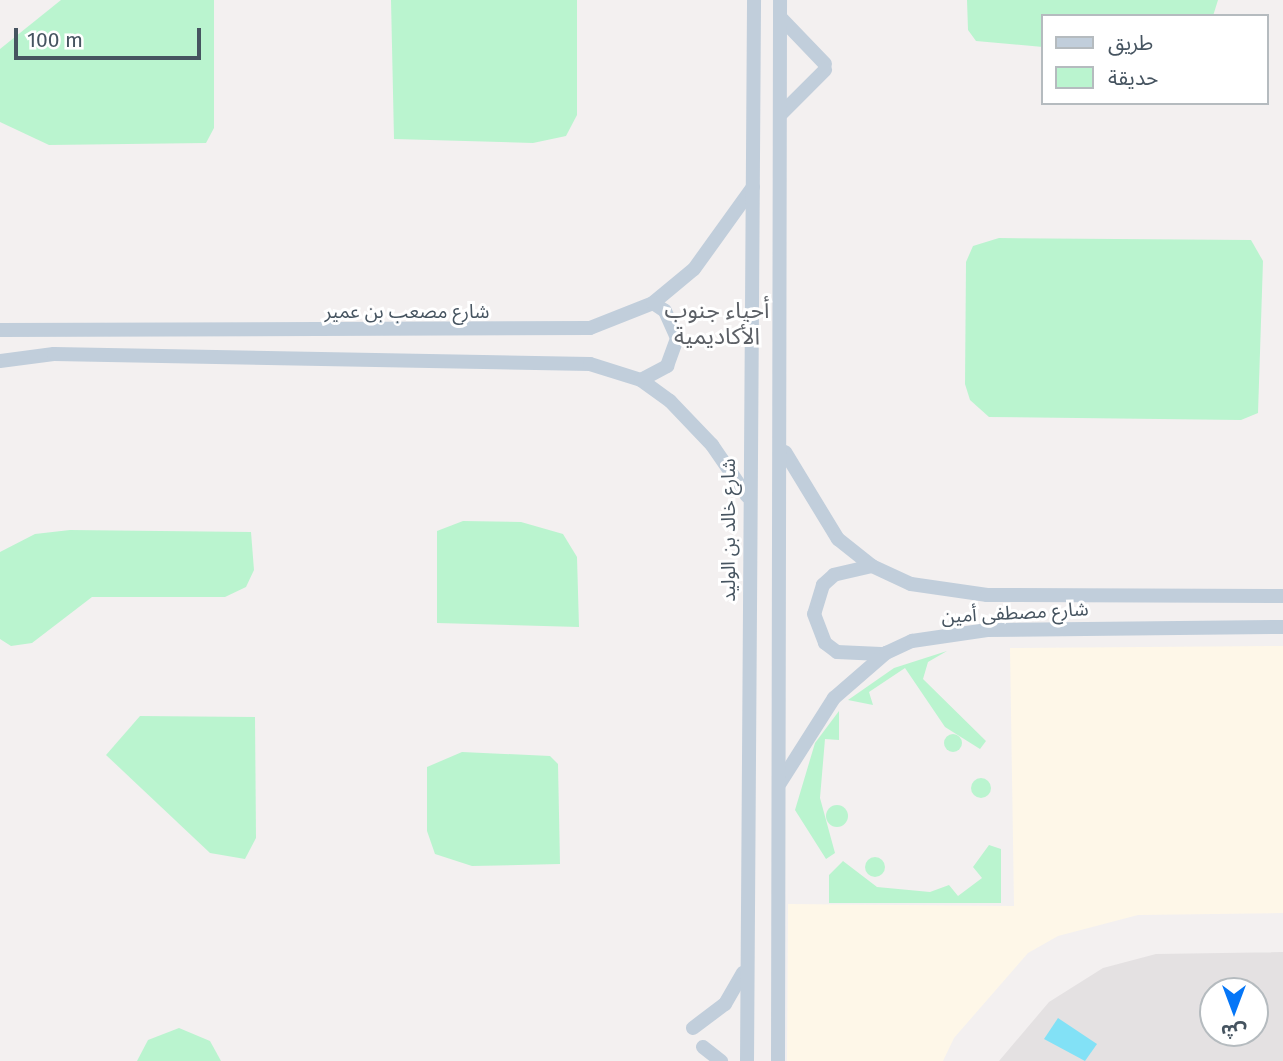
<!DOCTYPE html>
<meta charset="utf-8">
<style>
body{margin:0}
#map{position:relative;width:1283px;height:1061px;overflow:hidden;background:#f3f0f0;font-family:"Fira Sans","Noto Sans Arabic",sans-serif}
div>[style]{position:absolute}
.commercial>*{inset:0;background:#fef7e8}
.education>*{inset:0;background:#e4e1e2}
.green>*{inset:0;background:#baf4cf}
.round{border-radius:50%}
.water>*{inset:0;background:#82e1f6}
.secondary>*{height:14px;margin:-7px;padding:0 7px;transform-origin:7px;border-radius:7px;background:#c1cedb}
span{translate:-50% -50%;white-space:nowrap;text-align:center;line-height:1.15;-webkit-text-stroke:6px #fff;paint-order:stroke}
.street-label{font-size:19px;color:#465460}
.quarter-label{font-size:23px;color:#5c6066}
.legend{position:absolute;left:1041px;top:14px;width:228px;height:91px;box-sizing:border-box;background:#fff;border:2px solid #b5bbbf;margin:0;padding:9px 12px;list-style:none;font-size:21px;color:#465460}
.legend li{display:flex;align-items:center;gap:14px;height:35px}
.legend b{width:35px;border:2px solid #b5bbbf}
.north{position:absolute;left:1199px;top:977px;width:70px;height:70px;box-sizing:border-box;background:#fff;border:2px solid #b5bbbf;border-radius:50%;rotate:180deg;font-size:19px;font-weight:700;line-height:28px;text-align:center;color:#465460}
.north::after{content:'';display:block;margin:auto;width:24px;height:32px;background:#0576f7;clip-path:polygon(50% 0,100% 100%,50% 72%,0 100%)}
.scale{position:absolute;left:14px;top:28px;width:187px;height:32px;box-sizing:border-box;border:4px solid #465460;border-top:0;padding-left:9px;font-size:21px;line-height:24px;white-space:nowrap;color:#465460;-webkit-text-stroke:5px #fff;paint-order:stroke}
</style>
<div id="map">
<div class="commercial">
<div style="clip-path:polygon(1283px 646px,1283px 913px,1138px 915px,1058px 936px,1028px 953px,954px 1038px,943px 1061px,787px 1061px,788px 904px,1014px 906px,1010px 648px)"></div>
</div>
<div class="education">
<div style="clip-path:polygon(evenodd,1283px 952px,1283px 1061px,999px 1061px,1049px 1002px,1103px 968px,1156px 954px,1283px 952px,1213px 991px,1255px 991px,1255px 1033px,1213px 1033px,1213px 991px)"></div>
</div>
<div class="green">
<div style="clip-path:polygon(61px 0,214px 0,214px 128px,206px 143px,49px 145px,0 122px,0 49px)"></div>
<div style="clip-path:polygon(391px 0,577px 0,577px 115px,566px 136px,533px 143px,394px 139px)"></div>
<div style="clip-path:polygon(967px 0,1218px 0,1213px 16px,1043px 16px,1043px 47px,976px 41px,968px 30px)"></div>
<div style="clip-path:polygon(999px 238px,1251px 240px,1263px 261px,1258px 413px,1241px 420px,989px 417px,970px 400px,965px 384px,966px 262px,973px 246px)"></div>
<div style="clip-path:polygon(463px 521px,521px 522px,563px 534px,577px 557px,579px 627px,437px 623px,437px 531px)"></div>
<div style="clip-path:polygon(70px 530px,251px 532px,254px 570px,246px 587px,225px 597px,92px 597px,32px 643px,11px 646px,0 639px,0 552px,35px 534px)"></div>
<div style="clip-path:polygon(947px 651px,928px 662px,923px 679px,986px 741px,980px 749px,945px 727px,905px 668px,869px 692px,873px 705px,848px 700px,894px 668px)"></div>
<div style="clip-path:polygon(839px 711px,839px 740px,825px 739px,820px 798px,835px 853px,826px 859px,795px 810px,815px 743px)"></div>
<div style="clip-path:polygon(140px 716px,255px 717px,256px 838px,245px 859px,210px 853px,106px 755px)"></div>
<div class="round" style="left:944px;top:734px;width:18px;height:18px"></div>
<div style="clip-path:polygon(462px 752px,550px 756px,558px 764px,560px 864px,472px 866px,435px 854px,427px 831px,427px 767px)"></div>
<div class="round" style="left:971px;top:778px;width:20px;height:20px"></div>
<div class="round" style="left:826px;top:805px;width:22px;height:22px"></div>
<div style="clip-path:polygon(989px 845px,1001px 849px,1001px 903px,829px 903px,829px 875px,843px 861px,877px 887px,930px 892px,949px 885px,958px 896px,982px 878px,973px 867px)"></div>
<div class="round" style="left:865px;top:857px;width:20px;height:20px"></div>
<div style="clip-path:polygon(179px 1028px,210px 1041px,221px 1061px,137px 1061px,148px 1040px)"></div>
</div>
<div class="water">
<div style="clip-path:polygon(1058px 1018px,1097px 1044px,1085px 1061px,1044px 1039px)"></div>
</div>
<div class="secondary">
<div style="left:780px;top:17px;width:65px;rotate:46.2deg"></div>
<div style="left:782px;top:113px;width:61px;rotate:-45deg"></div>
<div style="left:0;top:330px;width:590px;rotate:-0.19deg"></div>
<div style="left:590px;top:328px;width:68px;rotate:-21.6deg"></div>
<div style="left:653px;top:303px;width:53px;rotate:-39.7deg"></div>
<div style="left:694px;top:269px;width:101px;rotate:-54.3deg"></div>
<div style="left:0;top:361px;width:54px;rotate:-7.4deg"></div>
<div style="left:54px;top:354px;width:536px;rotate:1.07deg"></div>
<div style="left:590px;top:364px;width:53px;rotate:17.4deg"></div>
<div style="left:641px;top:380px;width:36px;rotate:36deg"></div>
<div style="left:670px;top:401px;width:61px;rotate:46.3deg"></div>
<div style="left:712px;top:445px;width:62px;rotate:55.5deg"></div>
<div style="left:641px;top:380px;width:30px;rotate:-28deg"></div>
<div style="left:667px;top:366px;width:30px;rotate:-70deg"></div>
<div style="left:677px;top:338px;width:30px;rotate:-114deg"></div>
<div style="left:665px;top:311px;width:14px;rotate:-146deg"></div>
<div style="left:785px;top:452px;width:102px;rotate:58.7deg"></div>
<div style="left:838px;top:539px;width:43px;rotate:38.5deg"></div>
<div style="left:872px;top:566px;width:43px;rotate:24.8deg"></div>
<div style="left:911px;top:584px;width:77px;rotate:8.2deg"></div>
<div style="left:987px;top:595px;width:296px;rotate:0.2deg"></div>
<div style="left:872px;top:566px;width:39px;rotate:167deg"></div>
<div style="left:834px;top:575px;width:15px;rotate:138deg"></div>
<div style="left:823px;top:585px;width:30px;rotate:107deg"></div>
<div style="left:814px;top:614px;width:31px;rotate:69deg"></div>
<div style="left:825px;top:643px;width:15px;rotate:37deg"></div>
<div style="left:837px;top:652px;width:44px;rotate:2.6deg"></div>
<div style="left:780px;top:783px;width:101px;rotate:-57.6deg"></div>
<div style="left:834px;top:698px;width:69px;rotate:-40.9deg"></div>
<div style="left:886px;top:653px;width:29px;rotate:-25deg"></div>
<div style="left:912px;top:641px;width:76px;rotate:-8.3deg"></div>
<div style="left:987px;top:630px;width:296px;rotate:-0.6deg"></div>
<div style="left:693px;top:1028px;width:40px;rotate:-37deg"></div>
<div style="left:725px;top:1004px;width:36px;rotate:-60deg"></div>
<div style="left:703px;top:1047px;width:23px;rotate:38deg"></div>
<div style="left:747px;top:1061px;width:1061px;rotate:-89.62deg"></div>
<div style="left:778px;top:1061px;width:1061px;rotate:-89.89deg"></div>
</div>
<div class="street-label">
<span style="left:407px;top:312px">شارع مصعب بن عمير</span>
<span style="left:729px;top:530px;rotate:-90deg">شارع خالد بن الوليد</span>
<span style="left:1015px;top:613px;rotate:-3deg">شارع مصطفى أمين</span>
</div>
<div class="quarter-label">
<span style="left:717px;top:323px">أحياء جنوب<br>الأكاديمية</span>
</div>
<ul class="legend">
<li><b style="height:9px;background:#c1cedb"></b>طريق</li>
<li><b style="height:19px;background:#baf4cf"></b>حديقة</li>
</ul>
<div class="north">ش</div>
<div class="scale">100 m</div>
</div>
